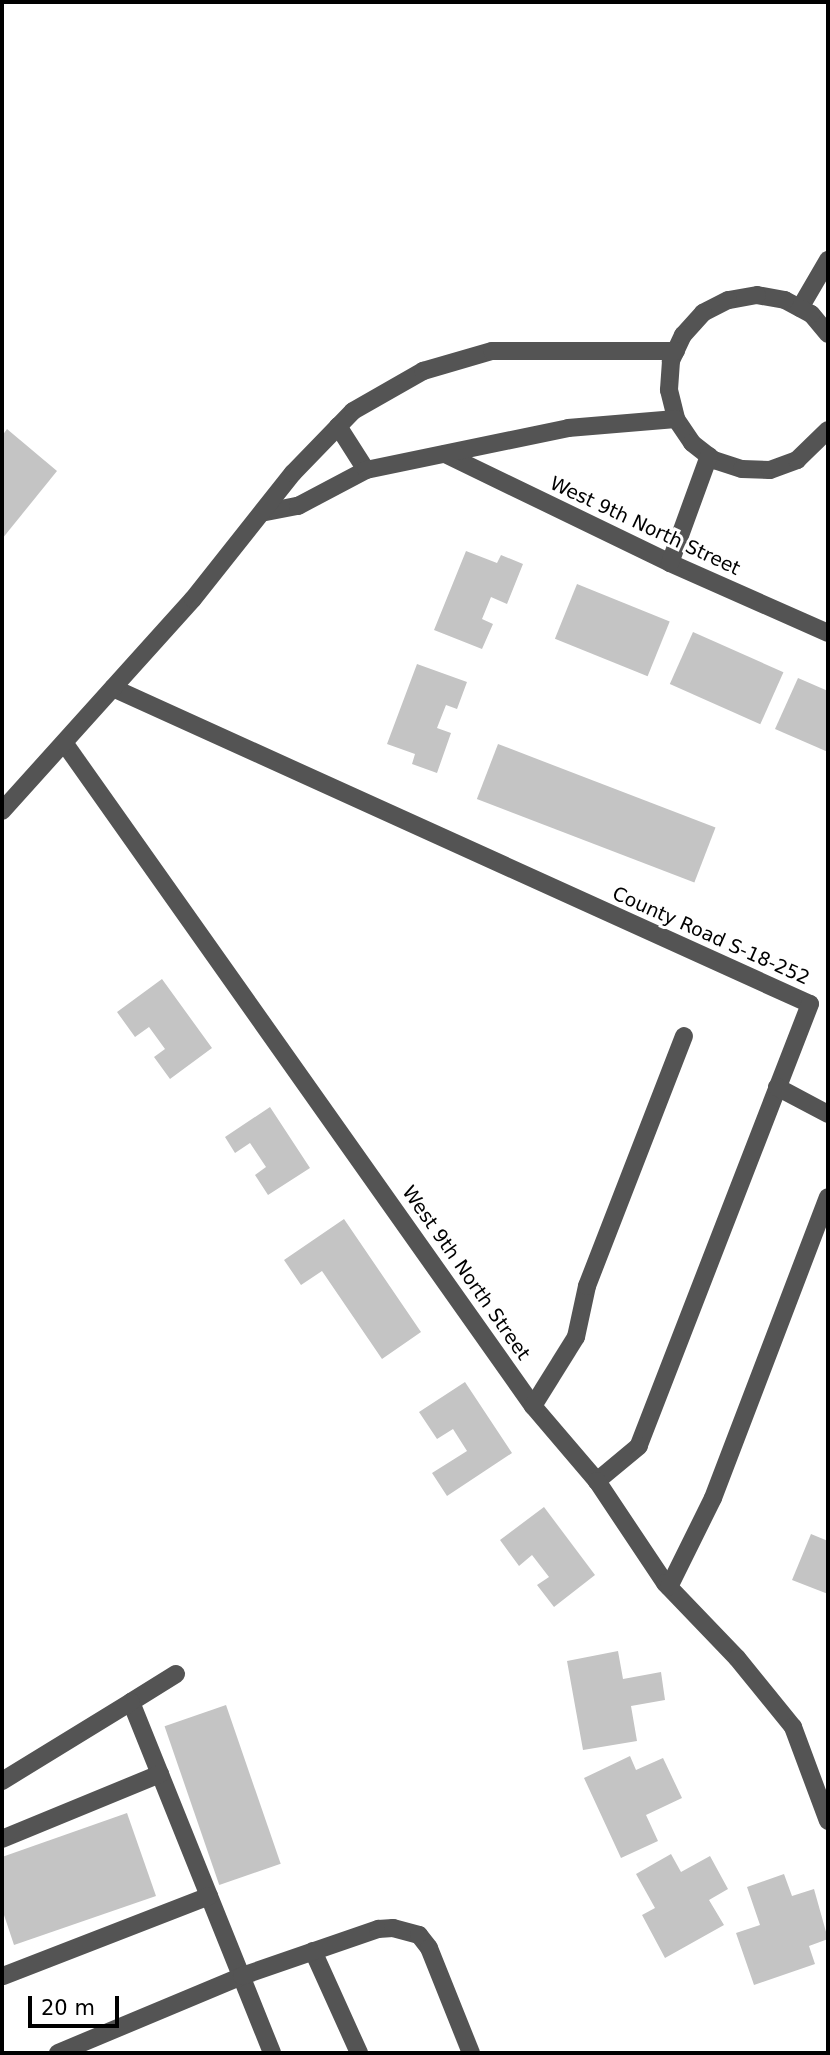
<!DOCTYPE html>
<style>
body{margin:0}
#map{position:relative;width:830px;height:2055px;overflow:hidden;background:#fff;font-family:"DejaVu Sans",sans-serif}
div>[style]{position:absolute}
.building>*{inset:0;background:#c4c4c4;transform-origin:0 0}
.minor>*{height:18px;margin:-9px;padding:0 9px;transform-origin:9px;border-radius:9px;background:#545454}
span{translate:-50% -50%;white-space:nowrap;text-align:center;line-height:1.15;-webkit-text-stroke:6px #fff;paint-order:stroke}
.street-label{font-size:19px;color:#000}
.frame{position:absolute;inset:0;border:4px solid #000;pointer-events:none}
.scale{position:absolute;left:28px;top:1996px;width:91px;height:32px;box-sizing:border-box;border:4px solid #000;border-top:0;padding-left:9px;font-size:21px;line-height:24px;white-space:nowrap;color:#000;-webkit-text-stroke:5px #fff;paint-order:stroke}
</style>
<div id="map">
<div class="building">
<div style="clip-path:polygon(7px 429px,57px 471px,2px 539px,2px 436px)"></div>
<div style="clip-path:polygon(466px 551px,497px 563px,501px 555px,523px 564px,507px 604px,491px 597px,482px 619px,493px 624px,482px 649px,434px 630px)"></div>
<div style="left:577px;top:584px;width:100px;height:59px;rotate:22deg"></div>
<div style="left:693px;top:632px;width:99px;height:57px;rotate:24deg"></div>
<div style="clip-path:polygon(417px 664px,467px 682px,457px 709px,446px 705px,437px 728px,451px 733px,437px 773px,412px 764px,415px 754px,387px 744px)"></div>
<div style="clip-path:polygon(798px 678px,828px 691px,828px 752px,775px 729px)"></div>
<div style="left:498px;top:744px;width:233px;height:59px;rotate:21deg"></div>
<div style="clip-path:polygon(162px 979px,212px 1048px,170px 1079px,154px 1057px,165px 1049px,149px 1027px,135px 1037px,117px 1012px)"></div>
<div style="clip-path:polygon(270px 1107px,310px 1168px,268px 1195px,255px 1175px,266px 1167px,250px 1143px,235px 1153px,225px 1137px)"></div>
<div style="clip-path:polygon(344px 1219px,421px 1332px,382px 1359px,322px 1271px,301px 1285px,284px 1260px)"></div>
<div style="clip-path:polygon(465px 1382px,512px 1453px,447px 1496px,432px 1473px,467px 1451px,453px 1429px,437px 1439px,419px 1412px)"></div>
<div style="clip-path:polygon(544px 1507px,595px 1575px,554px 1607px,537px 1585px,549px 1577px,532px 1555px,519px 1566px,500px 1540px)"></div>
<div style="clip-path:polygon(811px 1534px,828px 1541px,828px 1594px,792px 1580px)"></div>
<div style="clip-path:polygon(618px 1651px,623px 1679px,661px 1672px,665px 1700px,631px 1706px,637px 1741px,583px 1750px,567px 1661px)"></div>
<div style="left:226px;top:1705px;width:168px;height:65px;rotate:71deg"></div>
<div style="clip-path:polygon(630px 1756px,636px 1770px,663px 1758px,682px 1798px,646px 1815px,658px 1841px,621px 1858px,584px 1778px)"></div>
<div style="clip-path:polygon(127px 1813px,156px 1896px,14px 1945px,2px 1909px,2px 1857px)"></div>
<div style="clip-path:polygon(671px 1854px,681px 1872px,710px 1856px,728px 1889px,709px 1900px,724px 1925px,665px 1958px,642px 1915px,655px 1908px,636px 1874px)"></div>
<div style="clip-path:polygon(784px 1874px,792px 1896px,814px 1889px,828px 1939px,809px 1946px,815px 1964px,754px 1985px,736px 1933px,760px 1925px,747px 1887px)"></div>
</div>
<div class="minor">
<div style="left:800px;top:308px;width:56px;rotate:-59.7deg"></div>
<div style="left:828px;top:334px;width:26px;rotate:-130deg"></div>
<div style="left:811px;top:314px;width:30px;rotate:-152deg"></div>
<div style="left:785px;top:300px;width:28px;rotate:-170deg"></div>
<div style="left:757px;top:295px;width:29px;rotate:170deg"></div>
<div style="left:728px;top:300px;width:28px;rotate:153deg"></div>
<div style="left:703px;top:313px;width:30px;rotate:132deg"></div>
<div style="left:683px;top:335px;width:29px;rotate:115deg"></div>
<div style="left:671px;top:361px;width:29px;rotate:94deg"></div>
<div style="left:669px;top:390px;width:30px;rotate:76deg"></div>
<div style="left:676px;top:419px;width:29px;rotate:56deg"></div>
<div style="left:692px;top:443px;width:28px;rotate:38deg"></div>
<div style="left:714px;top:460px;width:29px;rotate:18deg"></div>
<div style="left:742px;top:469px;width:28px;rotate:2deg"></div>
<div style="left:770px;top:470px;width:29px;rotate:-20deg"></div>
<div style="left:797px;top:460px;width:43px;rotate:-44.1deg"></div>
<div style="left:338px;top:426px;width:52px;rotate:57.5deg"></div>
<div style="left:445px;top:454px;width:250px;rotate:25.8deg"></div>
<div style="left:670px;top:563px;width:173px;rotate:23.9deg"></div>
<div style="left:266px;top:512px;width:33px;rotate:-11deg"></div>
<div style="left:298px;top:506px;width:77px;rotate:-27.9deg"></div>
<div style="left:366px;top:470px;width:206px;rotate:-11.7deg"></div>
<div style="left:568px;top:428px;width:108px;rotate:-4.8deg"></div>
<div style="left:670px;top:563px;width:114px;rotate:-70deg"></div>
<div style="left:113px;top:688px;width:765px;rotate:24.39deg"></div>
<div style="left:810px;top:1004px;width:474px;rotate:111.2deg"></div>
<div style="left:639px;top:1446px;width:55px;rotate:140.2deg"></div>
<div style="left:65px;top:744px;width:811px;rotate:54.74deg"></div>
<div style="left:533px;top:1406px;width:99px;rotate:49.5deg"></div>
<div style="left:597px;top:1481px;width:123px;rotate:56.3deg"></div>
<div style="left:665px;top:1583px;width:104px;rotate:46.2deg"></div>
<div style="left:737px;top:1658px;width:89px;rotate:50.9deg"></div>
<div style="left:793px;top:1727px;width:100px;rotate:69.6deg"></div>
<div style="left:2px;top:811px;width:285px;rotate:-48deg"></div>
<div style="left:193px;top:599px;width:161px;rotate:-51.6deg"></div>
<div style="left:293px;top:473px;width:86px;rotate:-45.9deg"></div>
<div style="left:353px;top:411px;width:81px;rotate:-29.7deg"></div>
<div style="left:423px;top:371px;width:72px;rotate:-16.2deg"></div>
<div style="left:492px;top:351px;width:184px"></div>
<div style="left:777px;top:1087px;width:58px;rotate:27.9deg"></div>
<div style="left:533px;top:1406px;width:81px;rotate:-58.1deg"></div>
<div style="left:576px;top:1337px;width:52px;rotate:-77.8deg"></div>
<div style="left:587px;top:1286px;width:268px;rotate:-68.8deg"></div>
<div style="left:669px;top:1587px;width:99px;rotate:-63.7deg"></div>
<div style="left:713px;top:1498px;width:322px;rotate:-69.1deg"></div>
<div style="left:176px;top:1674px;width:53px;rotate:148.1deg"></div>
<div style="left:131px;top:1702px;width:378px;rotate:68.1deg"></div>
<div style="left:2px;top:1781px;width:151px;rotate:-31.5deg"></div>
<div style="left:2px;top:1839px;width:171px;rotate:-22.4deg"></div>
<div style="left:313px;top:1951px;width:112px;rotate:65.7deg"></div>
<div style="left:3px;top:1976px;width:221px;rotate:-21.2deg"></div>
<div style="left:58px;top:2053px;width:199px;rotate:-22.7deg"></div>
<div style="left:242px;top:1976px;width:144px;rotate:-19.1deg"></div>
<div style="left:378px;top:1929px;width:15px;rotate:-4deg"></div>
<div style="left:393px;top:1928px;width:27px;rotate:15deg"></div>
<div style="left:419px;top:1935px;width:16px;rotate:52deg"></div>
<div style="left:429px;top:1948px;width:113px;rotate:68.2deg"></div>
</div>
<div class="street-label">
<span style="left:645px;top:526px;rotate:25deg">West 9th North Street</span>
<span style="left:711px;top:936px;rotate:24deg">County Road S-18-252</span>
<span style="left:466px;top:1273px;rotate:55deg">West 9th North Street</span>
</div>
<div class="frame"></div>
<div class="scale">20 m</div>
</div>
